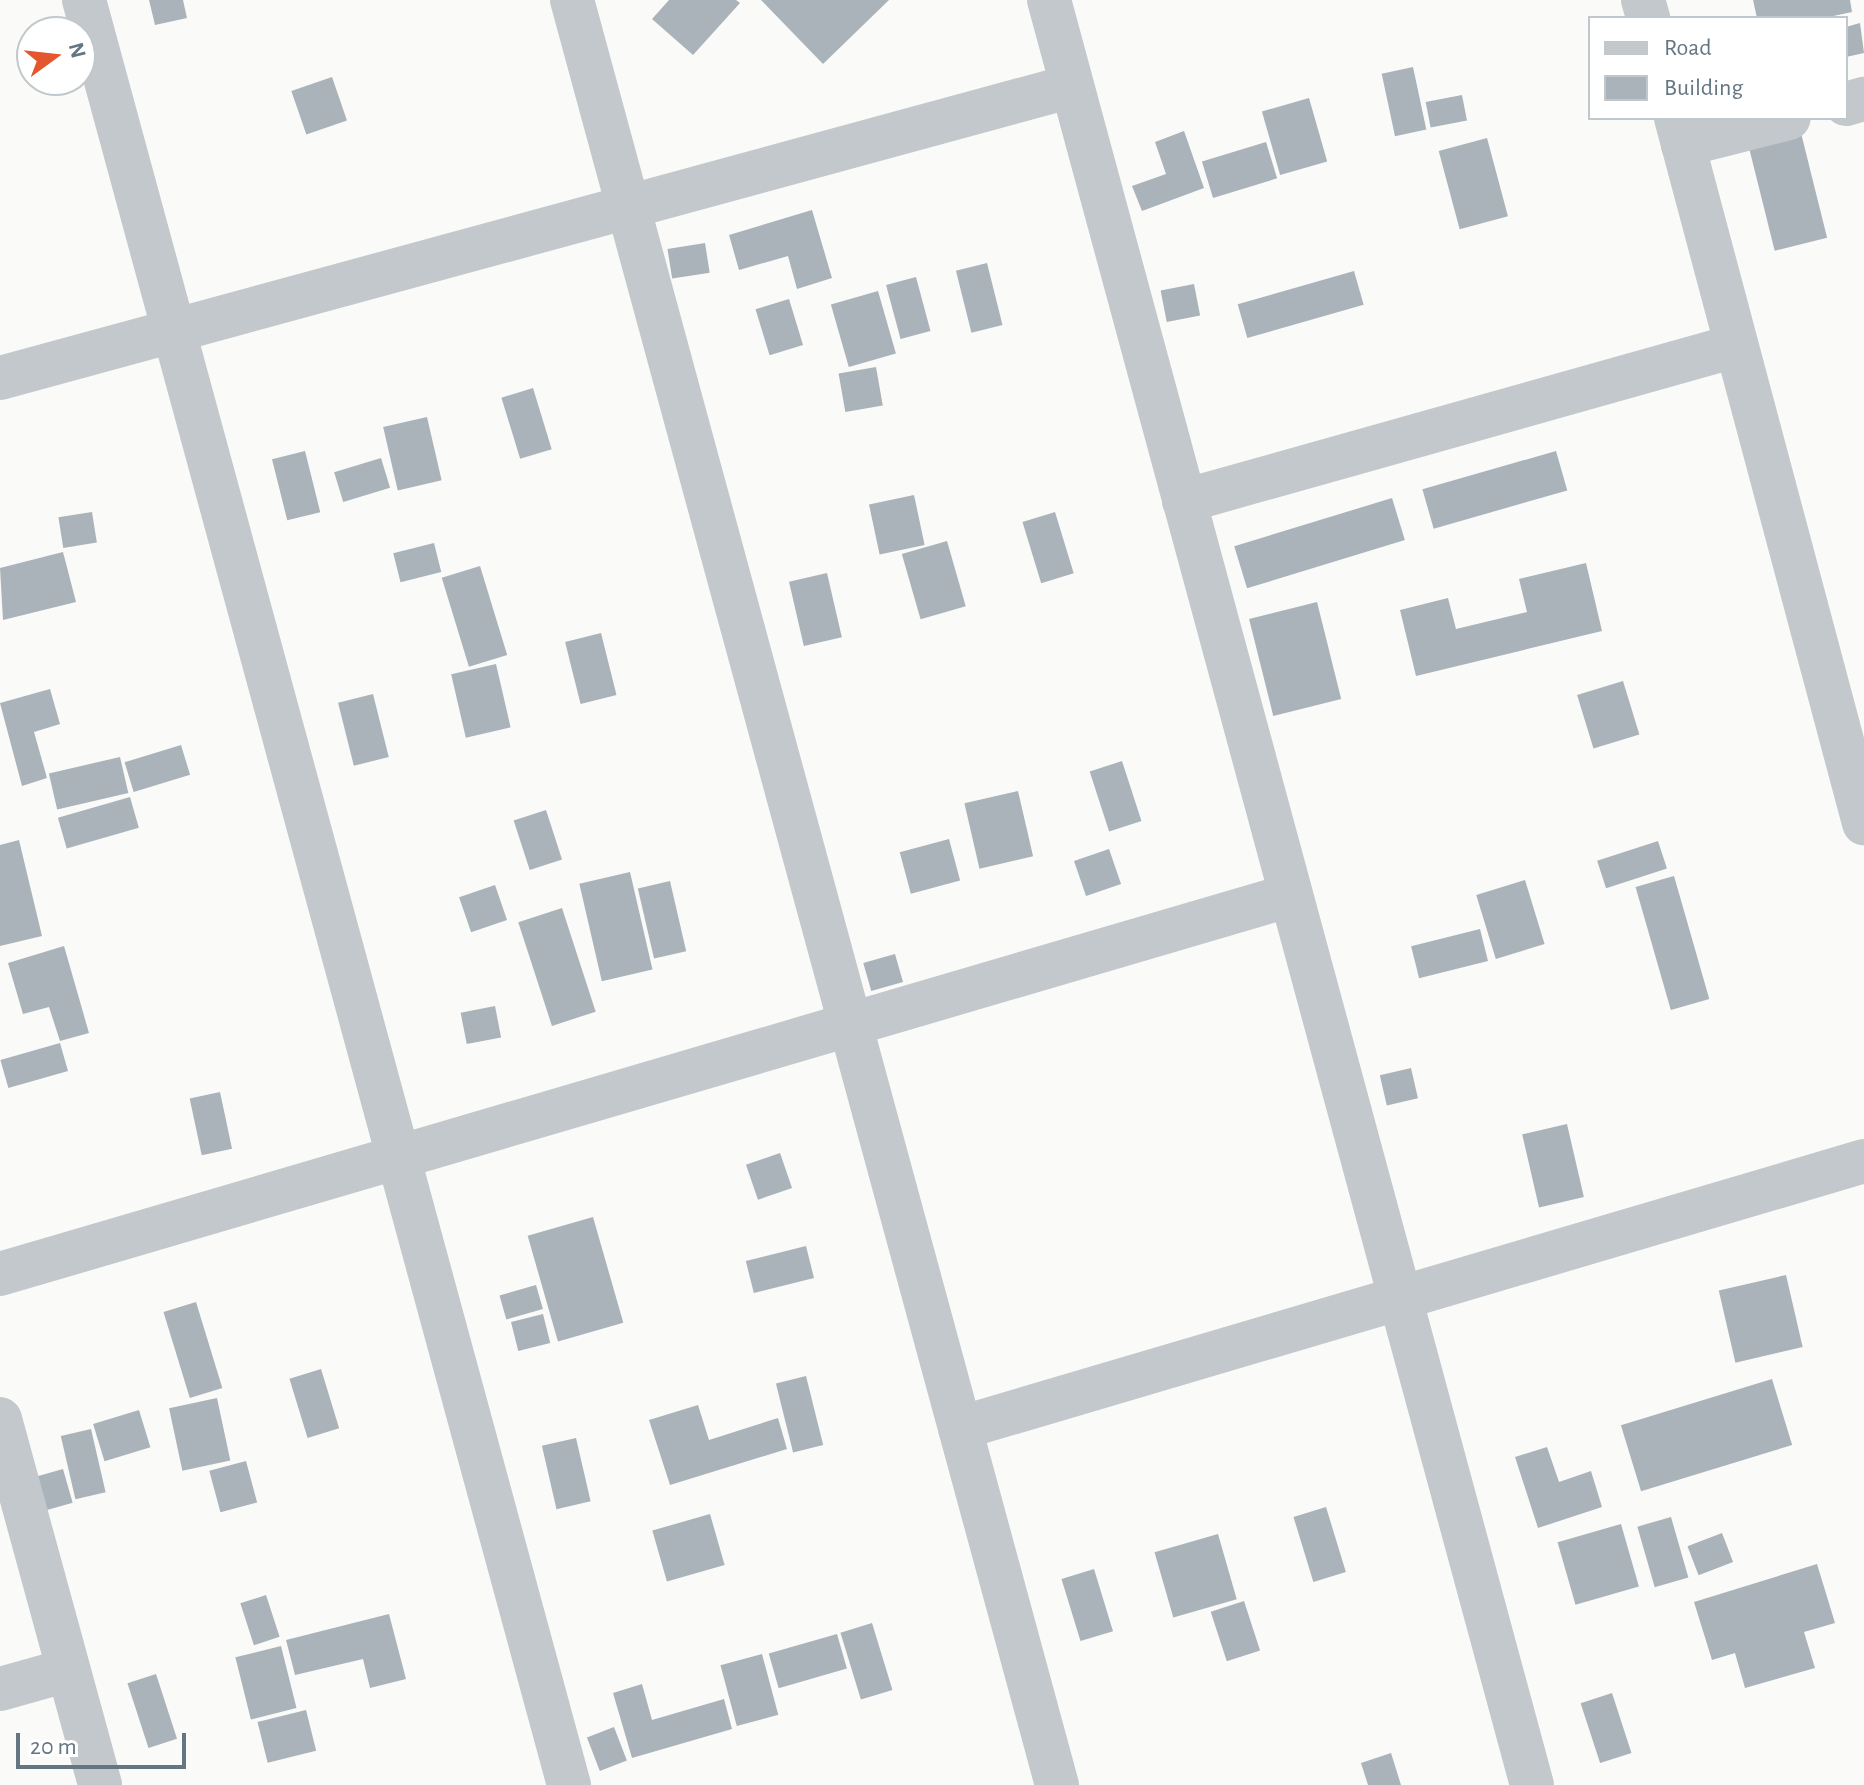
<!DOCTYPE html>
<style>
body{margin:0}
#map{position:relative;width:1864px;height:1785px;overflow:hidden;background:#fafaf8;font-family:"Alegreya Sans",sans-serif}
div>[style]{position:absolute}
.building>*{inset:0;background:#aab3b9;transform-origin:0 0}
.minor>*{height:44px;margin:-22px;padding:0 22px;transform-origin:22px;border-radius:22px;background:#c3c8cc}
.tertiary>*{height:44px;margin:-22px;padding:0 22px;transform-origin:22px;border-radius:22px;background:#c3c8cc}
span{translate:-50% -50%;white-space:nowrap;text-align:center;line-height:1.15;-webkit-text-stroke:8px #fff;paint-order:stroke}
.legend{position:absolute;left:1588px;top:16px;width:260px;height:104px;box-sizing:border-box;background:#fff;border:2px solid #c1c8cd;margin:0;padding:10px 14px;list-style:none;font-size:24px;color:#657683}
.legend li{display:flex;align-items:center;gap:16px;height:40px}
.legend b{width:40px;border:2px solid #c1c8cd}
.north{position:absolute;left:16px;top:16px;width:80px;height:80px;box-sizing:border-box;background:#fff;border:2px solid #c1c8cd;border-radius:50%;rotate:75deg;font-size:22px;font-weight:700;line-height:32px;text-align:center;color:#657683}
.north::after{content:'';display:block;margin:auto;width:28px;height:36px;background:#e4572e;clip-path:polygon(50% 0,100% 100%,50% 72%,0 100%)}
.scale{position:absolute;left:16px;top:1733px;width:170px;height:36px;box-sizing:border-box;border:4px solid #657683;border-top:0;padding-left:10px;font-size:24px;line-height:28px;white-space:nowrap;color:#657683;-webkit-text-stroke:6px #fff;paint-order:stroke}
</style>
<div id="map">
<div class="building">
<div style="clip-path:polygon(149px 0,183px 0,187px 18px,155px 25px)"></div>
<div style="clip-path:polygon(669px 0,736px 0,740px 3px,693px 55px,652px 19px)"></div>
<div style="clip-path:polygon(761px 0,889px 0,823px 64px)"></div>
<div style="clip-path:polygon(1753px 0,1850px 0,1852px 12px,1824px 18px,1757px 18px)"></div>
<div style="clip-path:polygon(1860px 23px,1864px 53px,1846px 57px,1846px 27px)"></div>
<div style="left:1413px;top:67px;width:64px;height:32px;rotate:78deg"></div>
<div style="left:332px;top:77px;width:46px;height:43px;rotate:71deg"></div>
<div style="left:1462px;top:95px;width:26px;height:37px;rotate:79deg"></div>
<div style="left:1309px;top:98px;width:66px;height:49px;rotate:74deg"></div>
<div style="left:1800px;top:129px;width:112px;height:54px;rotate:76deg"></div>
<div style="clip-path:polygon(1184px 131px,1204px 188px,1142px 211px,1132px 186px,1166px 174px,1155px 142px)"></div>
<div style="left:1487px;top:138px;width:81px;height:50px;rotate:75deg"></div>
<div style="left:1266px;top:142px;width:38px;height:67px;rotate:73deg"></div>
<div style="clip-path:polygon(812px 210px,832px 278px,797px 289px,788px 256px,739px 270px,729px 235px)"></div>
<div style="left:705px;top:243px;width:30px;height:38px;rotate:81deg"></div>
<div style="left:987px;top:263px;width:64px;height:32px;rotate:76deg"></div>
<div style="left:1354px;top:271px;width:35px;height:121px;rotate:74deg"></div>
<div style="left:916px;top:277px;width:56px;height:31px;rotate:75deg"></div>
<div style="left:1194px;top:284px;width:32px;height:34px;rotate:79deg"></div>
<div style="left:878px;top:291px;width:65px;height:49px;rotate:74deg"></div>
<div style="left:789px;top:299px;width:48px;height:35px;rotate:73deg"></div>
<div style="left:876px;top:367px;width:39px;height:38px;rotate:80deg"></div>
<div style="left:533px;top:388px;width:64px;height:33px;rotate:73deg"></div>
<div style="left:427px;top:417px;width:65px;height:45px;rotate:77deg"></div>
<div style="left:305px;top:451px;width:63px;height:34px;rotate:76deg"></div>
<div style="left:1556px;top:451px;width:41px;height:139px;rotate:74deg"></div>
<div style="left:381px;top:458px;width:31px;height:49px;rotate:73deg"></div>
<div style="left:914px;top:495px;width:51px;height:46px;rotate:78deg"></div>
<div style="left:1392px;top:498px;width:44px;height:165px;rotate:73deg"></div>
<div style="left:92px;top:512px;width:31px;height:34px;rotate:81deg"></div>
<div style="left:1055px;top:512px;width:64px;height:34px;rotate:73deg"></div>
<div style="left:947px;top:541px;width:68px;height:47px;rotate:74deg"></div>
<div style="left:434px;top:543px;width:30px;height:42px;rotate:76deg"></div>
<div style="clip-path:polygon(63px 552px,76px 602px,3px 620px,0 568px)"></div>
<div style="clip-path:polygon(1586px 563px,1602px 631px,1416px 676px,1400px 610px,1448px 598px,1456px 629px,1527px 612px,1519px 579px)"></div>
<div style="left:480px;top:566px;width:93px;height:40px;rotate:73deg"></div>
<div style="left:827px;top:573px;width:66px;height:39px;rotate:77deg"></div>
<div style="left:1317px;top:602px;width:100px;height:70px;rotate:76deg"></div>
<div style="left:601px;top:633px;width:64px;height:37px;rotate:76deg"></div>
<div style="left:496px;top:664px;width:65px;height:46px;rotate:77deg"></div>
<div style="left:1623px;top:681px;width:56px;height:48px;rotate:73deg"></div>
<div style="clip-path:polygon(50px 689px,60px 724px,34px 732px,47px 778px,22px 786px,0 703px)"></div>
<div style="left:373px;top:694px;width:65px;height:36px;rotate:76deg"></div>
<div style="left:181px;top:745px;width:31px;height:59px;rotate:73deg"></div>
<div style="left:120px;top:757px;width:37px;height:73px;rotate:77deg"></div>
<div style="left:1122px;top:761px;width:63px;height:34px;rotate:72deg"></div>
<div style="left:1018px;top:791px;width:67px;height:55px;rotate:77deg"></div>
<div style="left:130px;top:797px;width:32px;height:75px;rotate:74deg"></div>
<div style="left:546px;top:810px;width:52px;height:34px;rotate:72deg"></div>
<div style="left:949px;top:839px;width:43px;height:51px;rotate:75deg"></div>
<div style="clip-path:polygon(19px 840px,42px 936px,0 946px,0 845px)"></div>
<div style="left:1658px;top:841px;width:29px;height:64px;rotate:72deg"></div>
<div style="left:1109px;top:849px;width:37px;height:37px;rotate:71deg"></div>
<div style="left:630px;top:872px;width:100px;height:52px;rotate:77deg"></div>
<div style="left:1674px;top:876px;width:128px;height:40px;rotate:74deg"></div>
<div style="left:1525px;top:880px;width:67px;height:51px;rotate:73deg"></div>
<div style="left:670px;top:881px;width:72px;height:33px;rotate:77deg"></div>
<div style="left:495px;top:885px;width:37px;height:38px;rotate:71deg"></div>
<div style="left:562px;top:908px;width:109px;height:46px;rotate:72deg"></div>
<div style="left:1480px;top:929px;width:33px;height:71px;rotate:76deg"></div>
<div style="clip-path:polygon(64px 946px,89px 1033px,60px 1041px,49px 1007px,23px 1014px,8px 963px)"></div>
<div style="left:895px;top:954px;width:29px;height:33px;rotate:74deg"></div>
<div style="left:495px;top:1006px;width:32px;height:35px;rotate:79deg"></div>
<div style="left:60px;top:1043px;width:29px;height:62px;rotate:74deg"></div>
<div style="left:1411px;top:1068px;width:31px;height:32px;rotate:77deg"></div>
<div style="left:220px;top:1092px;width:58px;height:31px;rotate:78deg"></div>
<div style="left:1567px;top:1124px;width:75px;height:46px;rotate:77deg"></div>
<div style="left:780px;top:1153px;width:37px;height:36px;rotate:71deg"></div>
<div style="left:593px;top:1217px;width:110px;height:68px;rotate:74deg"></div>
<div style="left:806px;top:1246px;width:33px;height:62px;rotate:76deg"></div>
<div style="left:1786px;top:1275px;width:74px;height:69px;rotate:77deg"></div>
<div style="left:536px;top:1285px;width:25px;height:38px;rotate:74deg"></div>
<div style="left:196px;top:1302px;width:90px;height:34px;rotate:73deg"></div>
<div style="left:543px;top:1314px;width:30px;height:33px;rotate:76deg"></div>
<div style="left:321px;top:1369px;width:62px;height:33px;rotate:73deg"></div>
<div style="left:806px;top:1376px;width:71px;height:31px;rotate:76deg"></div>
<div style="left:1772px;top:1379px;width:69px;height:158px;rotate:73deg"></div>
<div style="left:217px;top:1398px;width:64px;height:49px;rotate:78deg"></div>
<div style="clip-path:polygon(698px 1405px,709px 1440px,778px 1418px,787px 1449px,670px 1485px,649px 1420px)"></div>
<div style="left:139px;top:1410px;width:39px;height:48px;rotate:73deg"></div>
<div style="left:91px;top:1429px;width:65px;height:31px;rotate:77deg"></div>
<div style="left:576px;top:1438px;width:65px;height:35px;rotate:77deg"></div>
<div style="clip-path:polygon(1547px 1447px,1559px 1482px,1591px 1471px,1602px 1507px,1538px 1528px,1515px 1457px)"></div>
<div style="left:246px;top:1461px;width:43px;height:38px;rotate:75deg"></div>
<div style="left:63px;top:1469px;width:35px;height:34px;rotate:74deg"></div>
<div style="left:1326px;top:1507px;width:68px;height:34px;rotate:73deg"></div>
<div style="left:710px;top:1514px;width:53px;height:60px;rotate:74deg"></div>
<div style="left:1671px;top:1517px;width:63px;height:35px;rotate:74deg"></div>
<div style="left:1621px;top:1524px;width:65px;height:66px;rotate:74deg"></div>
<div style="left:1722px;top:1533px;width:31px;height:37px;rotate:69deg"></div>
<div style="left:1218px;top:1534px;width:68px;height:66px;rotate:74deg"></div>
<div style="clip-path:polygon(1817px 1564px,1835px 1623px,1804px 1632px,1815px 1668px,1745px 1688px,1735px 1653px,1712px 1660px,1694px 1602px)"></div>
<div style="left:1094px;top:1569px;width:65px;height:34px;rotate:73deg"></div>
<div style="left:266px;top:1595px;width:44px;height:27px;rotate:72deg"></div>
<div style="left:1244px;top:1601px;width:52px;height:35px;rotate:72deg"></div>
<div style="clip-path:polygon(389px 1614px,406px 1679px,370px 1688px,363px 1659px,295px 1675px,286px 1640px)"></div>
<div style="left:872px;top:1623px;width:70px;height:33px;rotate:73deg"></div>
<div style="left:837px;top:1634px;width:36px;height:71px;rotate:74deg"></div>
<div style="left:281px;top:1646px;width:64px;height:47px;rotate:76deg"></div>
<div style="left:762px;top:1654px;width:63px;height:43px;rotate:75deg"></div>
<div style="left:156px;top:1674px;width:68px;height:30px;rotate:72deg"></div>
<div style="clip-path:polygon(642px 1684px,652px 1720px,724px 1699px,732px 1729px,632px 1758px,613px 1693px)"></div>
<div style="left:1612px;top:1693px;width:63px;height:33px;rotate:72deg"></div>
<div style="left:306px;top:1710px;width:42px;height:50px;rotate:76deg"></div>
<div style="left:614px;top:1727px;width:36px;height:29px;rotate:69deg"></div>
<div style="clip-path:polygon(1391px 1753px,1401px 1785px,1368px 1785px,1361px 1763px)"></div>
</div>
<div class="minor">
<div style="left:84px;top:0;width:1850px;rotate:74.8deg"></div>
<div style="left:572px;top:0;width:1850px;rotate:74.8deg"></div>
<div style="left:1049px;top:0;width:1849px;rotate:74.86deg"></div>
<div style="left:1846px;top:104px;width:19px;rotate:-16deg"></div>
<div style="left:1683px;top:145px;width:109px;rotate:-14.3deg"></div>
<div style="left:0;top:378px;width:1111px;rotate:-15.24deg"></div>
<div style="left:1184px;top:501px;width:572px;rotate:-15.71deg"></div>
<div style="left:0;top:1274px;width:1345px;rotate:-16.36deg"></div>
<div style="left:0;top:1419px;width:379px;rotate:74.7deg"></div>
<div style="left:960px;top:1428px;width:943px;rotate:-16.45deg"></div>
<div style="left:0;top:1689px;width:71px;rotate:-15.6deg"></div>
</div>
<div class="tertiary">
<div style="left:1643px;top:0;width:19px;rotate:74deg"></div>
<div style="left:1676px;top:118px;width:730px;rotate:75.07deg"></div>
</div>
<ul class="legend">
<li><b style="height:10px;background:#c3c8cc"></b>Road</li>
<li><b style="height:22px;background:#aab3b9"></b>Building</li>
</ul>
<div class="north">N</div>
<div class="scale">20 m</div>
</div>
